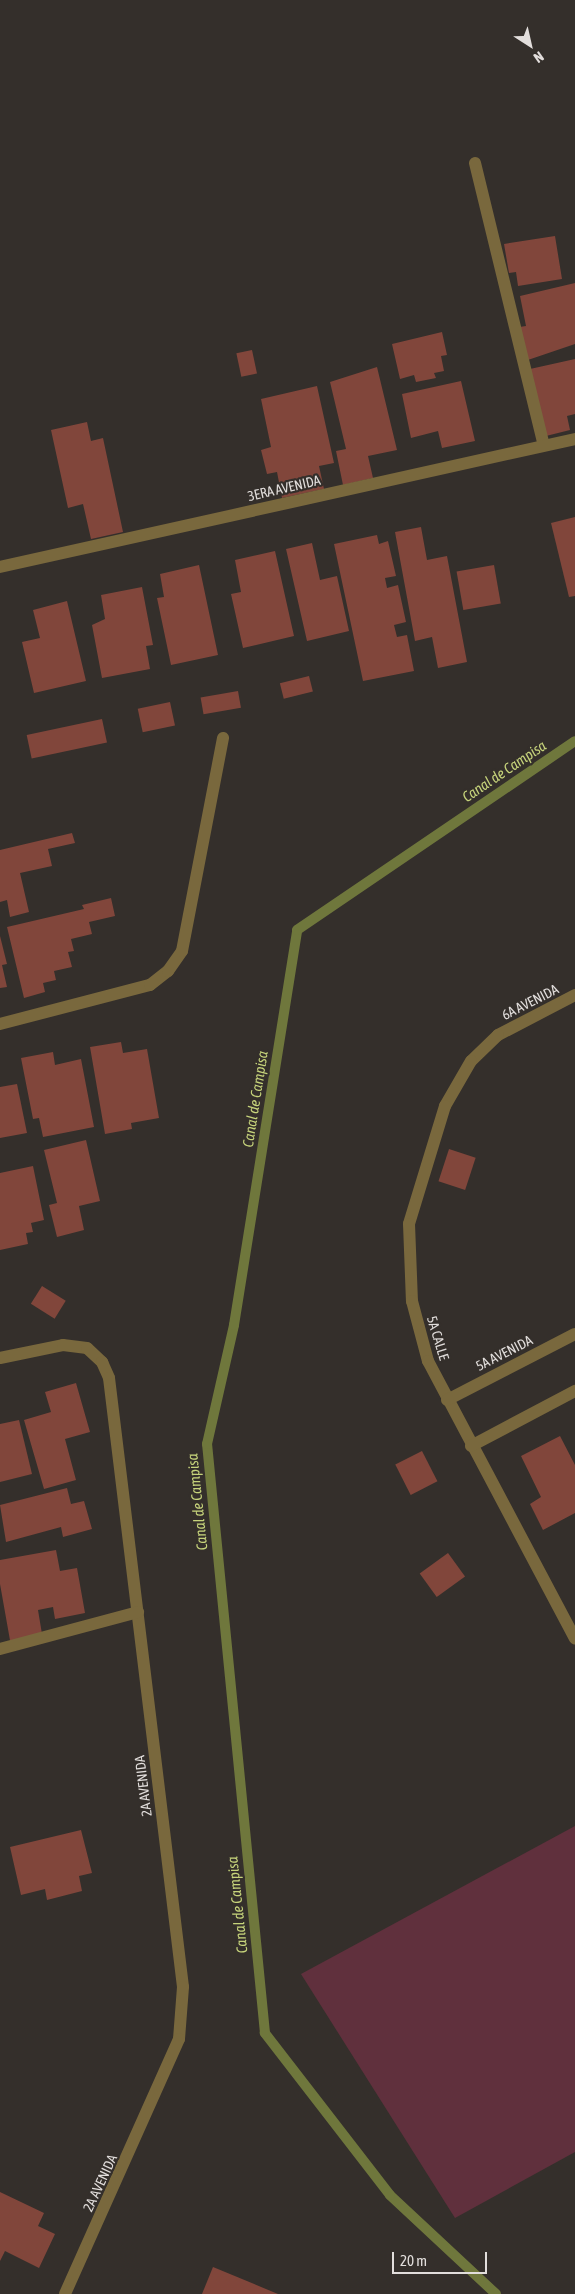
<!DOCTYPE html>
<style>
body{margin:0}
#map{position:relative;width:575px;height:2294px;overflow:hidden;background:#342f2b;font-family:"Asap Condensed",sans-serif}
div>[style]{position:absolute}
.green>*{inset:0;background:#60303d}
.stream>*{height:10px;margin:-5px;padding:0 5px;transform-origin:5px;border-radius:5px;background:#6f773c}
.building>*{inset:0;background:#81463b;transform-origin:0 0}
.minor>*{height:12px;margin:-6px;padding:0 6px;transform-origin:6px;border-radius:6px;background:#79683d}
span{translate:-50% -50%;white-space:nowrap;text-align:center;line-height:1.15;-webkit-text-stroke:4.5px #342f2b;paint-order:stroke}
.street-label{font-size:14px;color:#e2dedc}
.water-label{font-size:15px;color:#c6d37b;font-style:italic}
.north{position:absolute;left:505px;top:20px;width:50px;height:50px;-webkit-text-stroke:4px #342f2b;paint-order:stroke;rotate:145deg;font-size:14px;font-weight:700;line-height:20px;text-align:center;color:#e2dedc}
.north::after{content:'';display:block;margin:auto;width:18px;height:22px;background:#e2dedc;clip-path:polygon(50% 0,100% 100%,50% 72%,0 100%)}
.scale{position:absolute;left:392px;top:2252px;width:95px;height:22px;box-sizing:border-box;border:2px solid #e2dedc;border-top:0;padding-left:6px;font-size:15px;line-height:18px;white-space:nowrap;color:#e2dedc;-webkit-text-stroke:4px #342f2b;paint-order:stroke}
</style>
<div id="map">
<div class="green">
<div style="clip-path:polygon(575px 1826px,575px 2152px,455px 2218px,301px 1974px)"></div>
</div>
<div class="stream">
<div style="left:496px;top:2294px;width:145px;rotate:-137deg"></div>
<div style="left:390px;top:2195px;width:205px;rotate:-127.7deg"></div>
<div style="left:265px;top:2033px;width:592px;rotate:-95.62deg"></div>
<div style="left:207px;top:1444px;width:122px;rotate:-77.2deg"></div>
<div style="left:234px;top:1325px;width:400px;rotate:-80.9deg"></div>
<div style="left:297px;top:930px;width:336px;rotate:-34.2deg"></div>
</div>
<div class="building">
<div style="clip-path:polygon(555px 236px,562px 279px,518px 286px,516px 272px,509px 273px,504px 244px)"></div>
<div style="clip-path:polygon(575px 283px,575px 344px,522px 362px,513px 328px,526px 326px,520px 296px)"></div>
<div style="clip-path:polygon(442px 332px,447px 355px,441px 356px,444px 371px,434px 373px,436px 378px,416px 382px,414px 375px,400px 379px,392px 344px)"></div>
<div style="left:252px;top:350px;width:24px;height:16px;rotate:78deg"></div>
<div style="clip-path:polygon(575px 359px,575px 414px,567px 416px,570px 430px,538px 438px,530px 369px)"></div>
<div style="clip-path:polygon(377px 367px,397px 450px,368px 456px,373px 478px,343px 485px,336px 451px,346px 449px,330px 382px)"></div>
<div style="clip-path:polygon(461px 381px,475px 441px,442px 448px,438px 431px,411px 438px,402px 394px)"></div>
<div style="clip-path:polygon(317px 386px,334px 463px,319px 466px,324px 489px,282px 498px,277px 472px,267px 474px,261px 450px,271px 447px,261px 399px)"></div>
<div style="clip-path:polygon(87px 422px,91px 441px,103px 438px,123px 532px,91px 539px,83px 504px,68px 508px,51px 430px)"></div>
<div style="clip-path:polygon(575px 517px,575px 596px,569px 597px,551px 523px)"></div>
<div style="clip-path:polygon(421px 527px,427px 560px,447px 556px,467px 662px,438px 668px,432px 637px,415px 641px,395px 532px)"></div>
<div style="clip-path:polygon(377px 535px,379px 544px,388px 541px,396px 576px,385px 578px,387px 588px,398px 585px,406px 622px,394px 625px,397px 637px,407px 635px,414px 671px,363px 681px,334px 544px)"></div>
<div style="clip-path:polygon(312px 543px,320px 580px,337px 576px,349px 631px,307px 641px,286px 549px)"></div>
<div style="clip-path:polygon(275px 551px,294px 636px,243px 648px,231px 594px,241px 592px,235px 560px)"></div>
<div style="clip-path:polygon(199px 565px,218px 655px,171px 665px,157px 598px,164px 597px,160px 574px)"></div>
<div style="left:494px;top:565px;width:39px;height:38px;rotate:80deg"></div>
<div style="clip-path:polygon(142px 587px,153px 645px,146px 646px,150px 669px,102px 678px,92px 625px,105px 619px,101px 595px)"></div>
<div style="clip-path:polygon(67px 601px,86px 681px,34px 693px,22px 642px,40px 638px,33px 610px)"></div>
<div style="left:309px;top:676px;width:16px;height:30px;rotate:76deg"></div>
<div style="left:238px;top:691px;width:17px;height:38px;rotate:80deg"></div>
<div style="left:170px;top:702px;width:24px;height:33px;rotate:78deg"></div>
<div style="left:102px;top:719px;width:24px;height:77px;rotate:78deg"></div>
<div style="clip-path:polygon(72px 833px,75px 843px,48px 849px,52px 866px,20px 873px,29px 912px,10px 917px,7px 900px,0 902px,0 850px)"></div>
<div style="clip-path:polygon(111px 898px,115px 916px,89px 922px,92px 934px,71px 939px,74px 951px,68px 952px,72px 967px,54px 971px,56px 980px,43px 983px,45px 992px,24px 998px,7px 927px,84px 909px,82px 905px)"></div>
<div style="clip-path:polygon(0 936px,7px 964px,2px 965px,7px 987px,0 988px)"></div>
<div style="clip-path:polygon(121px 1042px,123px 1053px,147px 1049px,159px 1118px,131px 1123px,132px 1129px,105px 1134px,90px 1047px)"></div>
<div style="clip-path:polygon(53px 1052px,55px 1065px,81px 1059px,94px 1127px,43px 1137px,39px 1118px,33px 1119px,21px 1058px)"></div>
<div style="clip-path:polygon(17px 1084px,27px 1133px,0 1138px,0 1087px)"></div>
<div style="clip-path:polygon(86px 1140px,100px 1201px,79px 1206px,84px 1230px,57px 1237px,49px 1205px,57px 1203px,44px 1150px)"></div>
<div style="left:449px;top:1149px;width:28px;height:34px;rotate:18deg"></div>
<div style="clip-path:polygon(33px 1166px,44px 1220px,31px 1223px,33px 1232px,26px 1233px,28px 1244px,0 1250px,0 1173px)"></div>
<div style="left:42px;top:1286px;width:28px;height:21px;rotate:32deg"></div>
<div style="clip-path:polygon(76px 1383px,90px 1432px,65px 1439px,76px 1480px,44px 1489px,24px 1420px,51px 1412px,45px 1392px)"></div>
<div style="clip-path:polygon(19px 1420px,32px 1474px,0 1482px,0 1424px)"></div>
<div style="clip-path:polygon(560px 1436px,575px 1465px,575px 1513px,543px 1530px,530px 1504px,541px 1497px,521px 1456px)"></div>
<div style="left:422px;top:1451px;width:34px;height:30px;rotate:63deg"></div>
<div style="clip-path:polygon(67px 1488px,71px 1504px,84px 1501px,92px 1529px,63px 1537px,61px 1527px,6px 1542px,0 1505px)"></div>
<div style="clip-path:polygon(56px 1550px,60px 1571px,77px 1568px,85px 1613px,55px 1619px,53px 1607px,38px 1610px,43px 1640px,11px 1646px,0 1584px,0 1560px)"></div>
<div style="left:448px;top:1553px;width:29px;height:35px;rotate:54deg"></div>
<div style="clip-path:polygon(81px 1830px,92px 1873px,79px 1876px,82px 1891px,47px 1900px,45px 1889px,21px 1895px,10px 1847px)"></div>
<div style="clip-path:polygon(0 2192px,44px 2213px,38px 2226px,55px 2234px,39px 2268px,5px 2251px,0 2261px)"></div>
<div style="clip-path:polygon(213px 2267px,278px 2294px,202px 2294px)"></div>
</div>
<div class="minor">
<div style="left:475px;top:163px;width:290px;rotate:76.3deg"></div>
<div style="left:0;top:567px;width:589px;rotate:-12.55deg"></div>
<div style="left:575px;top:995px;width:87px;rotate:152.5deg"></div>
<div style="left:498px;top:1035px;width:37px;rotate:136deg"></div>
<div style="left:471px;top:1061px;width:52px;rotate:120deg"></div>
<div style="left:445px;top:1106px;width:123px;rotate:107deg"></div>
<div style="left:409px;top:1224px;width:77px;rotate:87.8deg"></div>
<div style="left:412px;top:1301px;width:62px;rotate:75.1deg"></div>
<div style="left:428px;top:1361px;width:314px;rotate:62.1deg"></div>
<div style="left:0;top:1024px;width:155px;rotate:-14.6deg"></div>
<div style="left:150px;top:985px;width:23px;rotate:-38deg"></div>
<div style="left:168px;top:971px;width:24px;rotate:-55deg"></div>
<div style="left:182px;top:951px;width:217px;rotate:-79.1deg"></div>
<div style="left:0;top:1358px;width:64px;rotate:-11.7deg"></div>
<div style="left:63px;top:1345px;width:24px;rotate:7deg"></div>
<div style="left:87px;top:1348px;width:21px;rotate:43deg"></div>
<div style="left:102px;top:1362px;width:17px;rotate:66deg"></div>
<div style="left:109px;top:1378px;width:613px;rotate:83.07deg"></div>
<div style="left:183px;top:1987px;width:52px;rotate:94.4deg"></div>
<div style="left:179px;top:2039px;width:279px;rotate:114.1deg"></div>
<div style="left:447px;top:1400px;width:144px;rotate:-27.3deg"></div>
<div style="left:471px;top:1446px;width:118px;rotate:-27.9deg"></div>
<div style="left:0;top:1649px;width:143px;rotate:-15deg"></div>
</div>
<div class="street-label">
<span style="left:284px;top:488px;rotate:-13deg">3ERA AVENIDA</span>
<span style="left:530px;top:1002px;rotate:-27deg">6A AVENIDA</span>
<span style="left:438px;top:1338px;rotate:73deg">5A CALLE</span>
<span style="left:504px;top:1353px;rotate:-27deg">5A AVENIDA</span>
<span style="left:143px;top:1786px;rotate:-97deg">2A AVENIDA</span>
<span style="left:100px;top:2183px;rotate:-65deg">2A AVENIDA</span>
</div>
<div class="water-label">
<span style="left:504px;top:771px;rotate:-34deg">Canal de Campisa</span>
<span style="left:255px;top:1099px;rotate:-81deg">Canal de Campisa</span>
<span style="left:197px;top:1502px;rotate:-96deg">Canal de Campisa</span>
<span style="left:237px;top:1905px;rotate:-96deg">Canal de Campisa</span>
</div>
<div class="north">N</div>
<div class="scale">20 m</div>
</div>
